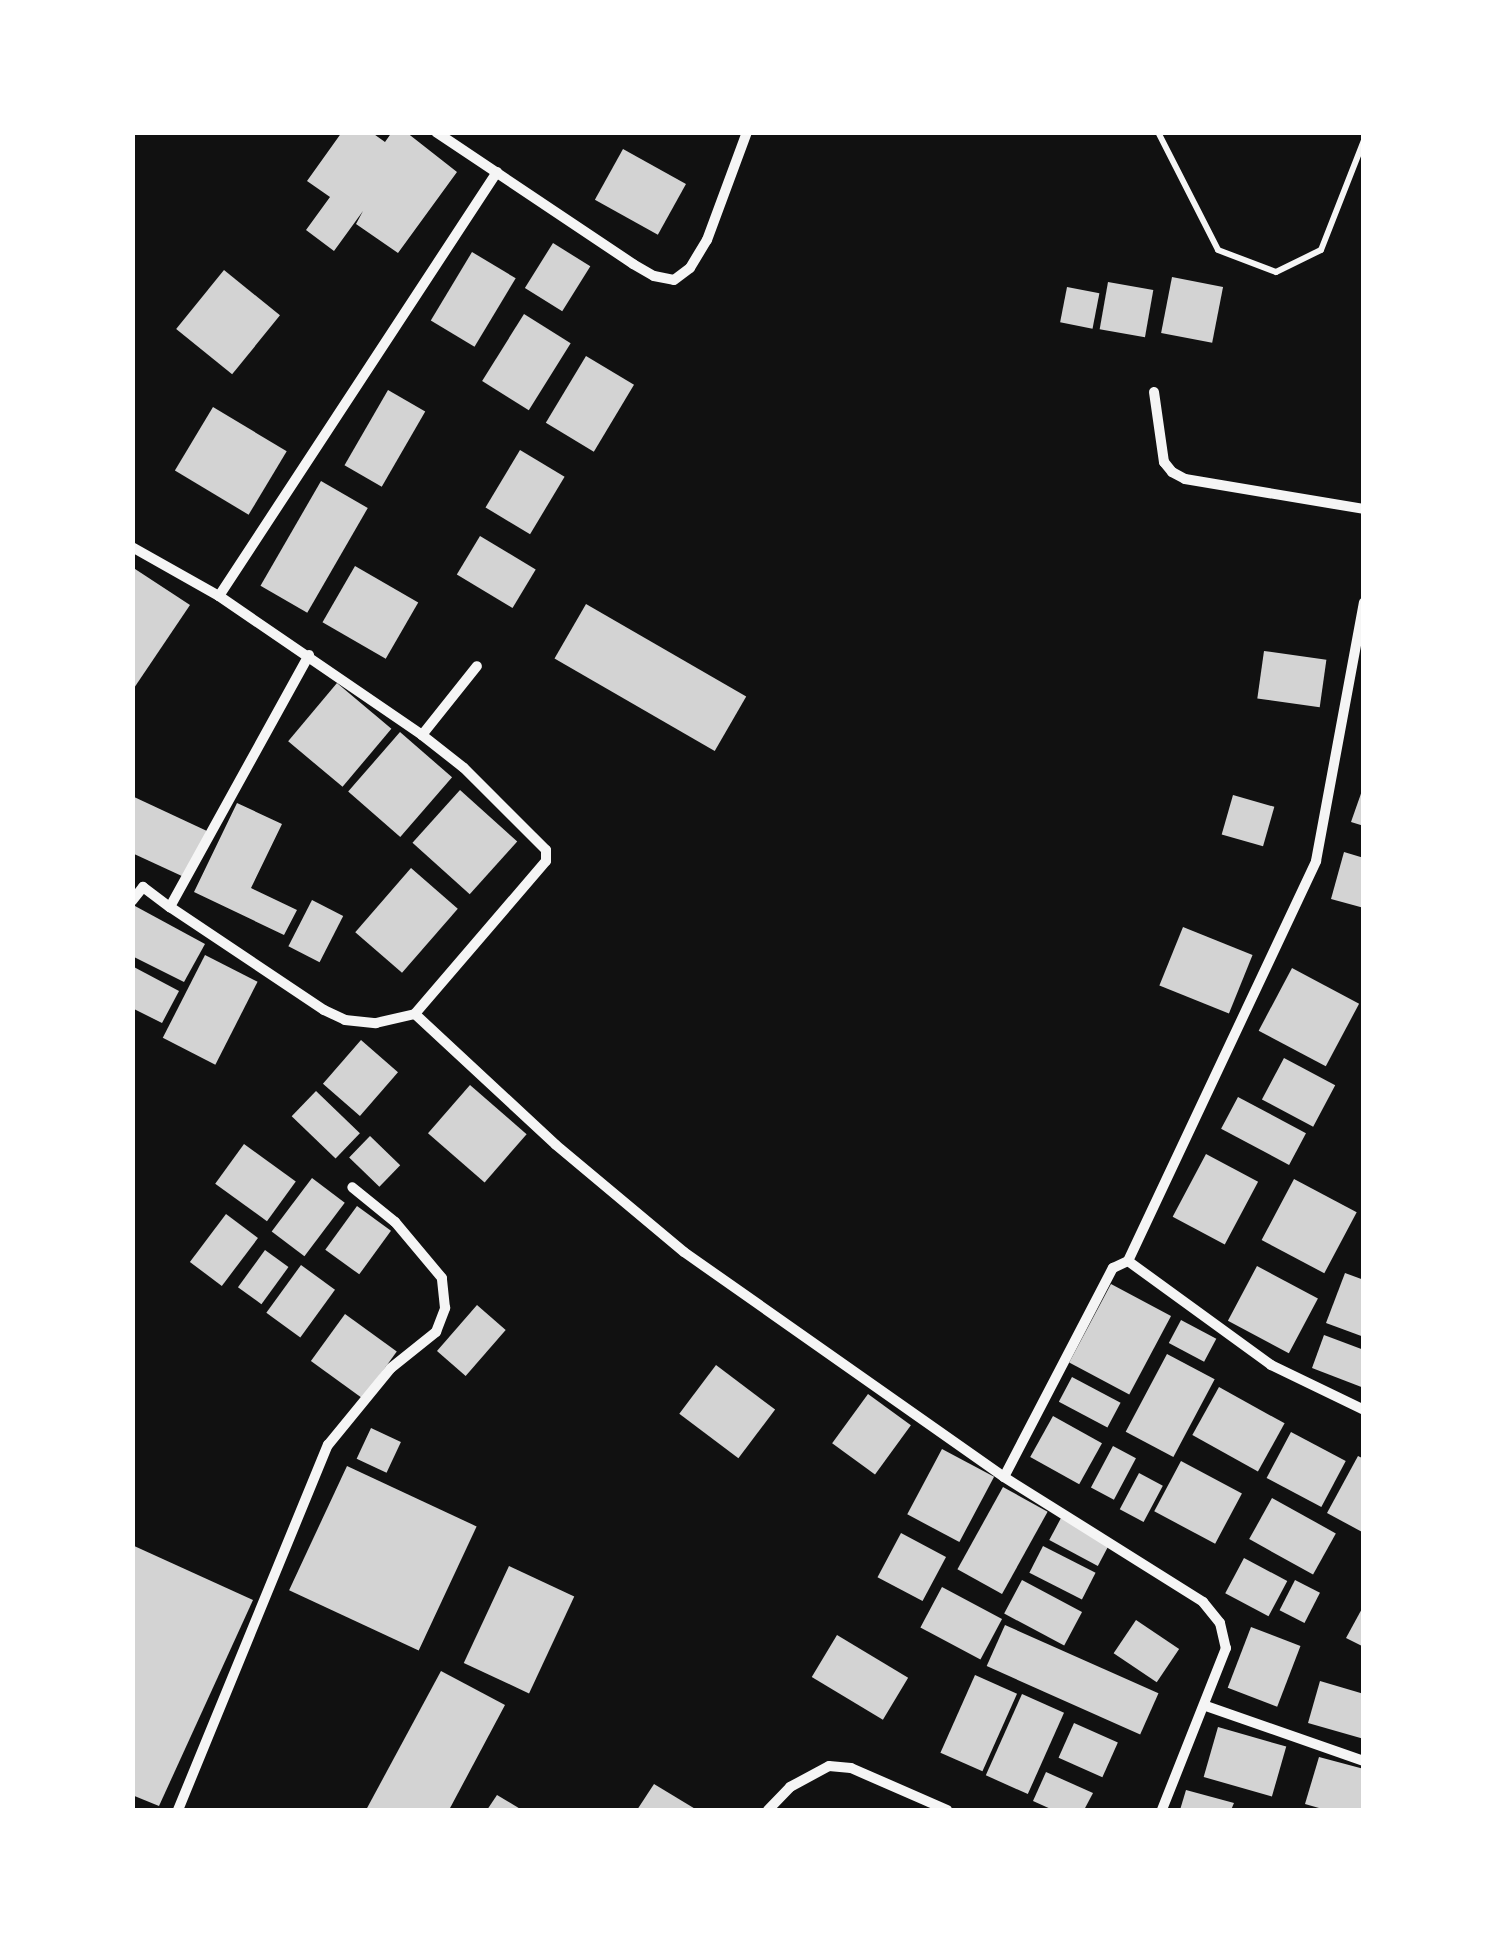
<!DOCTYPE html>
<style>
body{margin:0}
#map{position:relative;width:1496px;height:1943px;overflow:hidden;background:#111;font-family:"Alegreya Sans",sans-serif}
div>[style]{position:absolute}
.building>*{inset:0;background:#d3d3d3;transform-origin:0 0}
.path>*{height:6px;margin:-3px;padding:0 3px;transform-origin:3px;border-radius:3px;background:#f5f5f5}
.minor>*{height:10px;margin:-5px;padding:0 5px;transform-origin:5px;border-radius:5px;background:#f5f5f5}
span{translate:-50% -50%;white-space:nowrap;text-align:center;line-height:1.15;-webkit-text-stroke:8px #fff;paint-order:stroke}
.frame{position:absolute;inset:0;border:135px solid #fff;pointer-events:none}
</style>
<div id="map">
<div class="building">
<div style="clip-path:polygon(342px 132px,371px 132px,385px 142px,392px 132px,406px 132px,457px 172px,398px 253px,356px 224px,363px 211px,334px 251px,306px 230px,330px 197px,307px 181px)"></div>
<div style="left:623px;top:149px;width:72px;height:58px;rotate:29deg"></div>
<div style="left:553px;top:243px;width:44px;height:53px;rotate:32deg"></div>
<div style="left:472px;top:252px;width:51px;height:80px;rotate:31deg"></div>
<div style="left:224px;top:270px;width:72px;height:76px;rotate:39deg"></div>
<div style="left:1172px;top:277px;width:52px;height:57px;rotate:11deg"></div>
<div style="left:1108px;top:282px;width:46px;height:48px;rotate:10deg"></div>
<div style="left:1067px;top:287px;width:33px;height:36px;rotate:11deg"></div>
<div style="left:524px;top:314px;width:55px;height:79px;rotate:32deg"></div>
<div style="left:586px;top:356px;width:56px;height:78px;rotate:31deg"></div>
<div style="left:388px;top:390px;width:43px;height:87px;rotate:30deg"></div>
<div style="left:213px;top:407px;width:86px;height:74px;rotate:31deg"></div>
<div style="left:520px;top:450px;width:52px;height:67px;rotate:31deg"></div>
<div style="left:321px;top:481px;width:54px;height:121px;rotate:30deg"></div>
<div style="left:480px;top:536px;width:65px;height:45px;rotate:31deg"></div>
<div style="left:355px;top:566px;width:73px;height:65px;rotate:30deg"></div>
<div style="clip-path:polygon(132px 567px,190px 605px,132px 691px)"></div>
<div style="left:586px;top:604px;width:185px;height:63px;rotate:30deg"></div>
<div style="left:1264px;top:651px;width:63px;height:48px;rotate:8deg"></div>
<div style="left:337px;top:683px;width:71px;height:76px;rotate:40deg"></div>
<div style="left:400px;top:732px;width:69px;height:79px;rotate:41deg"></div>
<div style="clip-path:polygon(1364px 785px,1364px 826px,1351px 822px)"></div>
<div style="left:460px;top:790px;width:77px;height:71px;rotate:42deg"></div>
<div style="left:1233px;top:795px;width:43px;height:41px;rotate:16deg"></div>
<div style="clip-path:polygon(132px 796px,207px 831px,184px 877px,132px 853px)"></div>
<div style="clip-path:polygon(237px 803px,282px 824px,251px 888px,297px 910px,284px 935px,194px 892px)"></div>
<div style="clip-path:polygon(1344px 852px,1364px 858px,1364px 908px,1331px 899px)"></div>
<div style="left:411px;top:868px;width:62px;height:85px;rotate:41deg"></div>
<div style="left:312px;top:900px;width:35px;height:52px;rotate:27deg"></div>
<div style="clip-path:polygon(135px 906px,205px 944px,184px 982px,132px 956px)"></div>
<div style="left:1183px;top:927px;width:75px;height:63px;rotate:22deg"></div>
<div style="left:205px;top:955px;width:59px;height:93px;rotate:27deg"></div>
<div style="clip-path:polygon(132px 966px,179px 991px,162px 1023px,132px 1008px)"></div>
<div style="left:1292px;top:968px;width:76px;height:71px;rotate:28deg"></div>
<div style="left:361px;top:1040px;width:49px;height:58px;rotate:41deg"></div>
<div style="left:1284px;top:1058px;width:58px;height:47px;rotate:28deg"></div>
<div style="left:470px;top:1085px;width:75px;height:64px;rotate:41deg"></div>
<div style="left:316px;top:1091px;width:61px;height:35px;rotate:44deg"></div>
<div style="left:1238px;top:1097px;width:77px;height:36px;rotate:28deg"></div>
<div style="left:370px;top:1136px;width:42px;height:30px;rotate:44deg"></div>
<div style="left:244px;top:1144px;width:64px;height:49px;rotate:36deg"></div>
<div style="left:1206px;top:1154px;width:59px;height:71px;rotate:28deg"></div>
<div style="left:312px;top:1178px;width:41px;height:67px;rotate:37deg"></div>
<div style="left:1294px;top:1179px;width:71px;height:69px;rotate:28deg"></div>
<div style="left:357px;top:1206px;width:42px;height:54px;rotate:36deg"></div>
<div style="left:226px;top:1214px;width:40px;height:60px;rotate:37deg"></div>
<div style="left:265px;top:1250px;width:29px;height:46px;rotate:36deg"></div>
<div style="left:301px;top:1265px;width:42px;height:59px;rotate:36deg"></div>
<div style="left:1257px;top:1266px;width:69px;height:62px;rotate:28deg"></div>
<div style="clip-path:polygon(1345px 1273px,1364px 1280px,1364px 1337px,1326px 1323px)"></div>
<div style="left:1111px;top:1284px;width:68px;height:89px;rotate:28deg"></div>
<div style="left:477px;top:1305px;width:38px;height:61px;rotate:41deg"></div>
<div style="left:345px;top:1314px;width:64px;height:58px;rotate:36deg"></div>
<div style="left:1181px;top:1320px;width:40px;height:26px;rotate:28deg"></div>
<div style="clip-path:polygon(1324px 1335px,1364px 1350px,1364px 1388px,1312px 1368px)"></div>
<div style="left:1167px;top:1354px;width:54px;height:88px;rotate:28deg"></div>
<div style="left:716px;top:1365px;width:74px;height:61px;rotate:37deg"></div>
<div style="left:1072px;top:1377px;width:55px;height:28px;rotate:28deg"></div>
<div style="left:1219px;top:1387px;width:75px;height:55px;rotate:29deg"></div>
<div style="left:868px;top:1394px;width:53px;height:61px;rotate:36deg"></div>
<div style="left:1053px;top:1416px;width:56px;height:47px;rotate:29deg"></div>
<div style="left:371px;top:1428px;width:33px;height:34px;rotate:25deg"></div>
<div style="left:1291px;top:1432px;width:62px;height:52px;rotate:28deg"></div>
<div style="left:1113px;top:1446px;width:26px;height:47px;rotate:28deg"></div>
<div style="left:942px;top:1449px;width:59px;height:74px;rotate:28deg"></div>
<div style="clip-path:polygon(1358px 1456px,1364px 1459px,1364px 1533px,1327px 1513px)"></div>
<div style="left:1181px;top:1461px;width:69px;height:57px;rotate:28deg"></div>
<div style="left:347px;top:1466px;width:143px;height:137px;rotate:25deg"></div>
<div style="left:1139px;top:1473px;width:27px;height:41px;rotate:28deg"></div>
<div style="left:1003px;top:1487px;width:51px;height:94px;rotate:29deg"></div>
<div style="left:1272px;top:1498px;width:73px;height:47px;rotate:29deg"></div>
<div style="left:1061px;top:1518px;width:55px;height:25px;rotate:28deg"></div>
<div style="left:901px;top:1533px;width:51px;height:50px;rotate:28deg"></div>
<div style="clip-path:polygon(132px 1545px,253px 1600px,159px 1806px,132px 1795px)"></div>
<div style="left:1043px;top:1546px;width:59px;height:30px;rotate:27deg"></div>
<div style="left:1244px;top:1558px;width:49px;height:40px;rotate:28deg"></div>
<div style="left:509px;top:1566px;width:72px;height:107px;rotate:25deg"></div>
<div style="left:1022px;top:1580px;width:68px;height:38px;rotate:28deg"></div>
<div style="left:1295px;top:1580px;width:28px;height:34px;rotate:27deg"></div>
<div style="left:942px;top:1587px;width:68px;height:46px;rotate:28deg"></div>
<div style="clip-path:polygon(1364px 1605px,1364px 1647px,1346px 1638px)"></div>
<div style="left:1136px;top:1620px;width:52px;height:40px;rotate:34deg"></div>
<div style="left:1005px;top:1625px;width:168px;height:45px;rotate:24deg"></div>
<div style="left:1251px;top:1627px;width:53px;height:65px;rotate:21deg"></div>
<div style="left:837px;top:1635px;width:83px;height:49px;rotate:31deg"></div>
<div style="clip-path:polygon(441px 1671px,505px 1705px,449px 1810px,366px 1810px)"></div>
<div style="left:975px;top:1675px;width:46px;height:85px;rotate:24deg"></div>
<div style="clip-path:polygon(1320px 1681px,1364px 1694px,1364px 1739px,1308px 1723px)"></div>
<div style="left:1022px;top:1694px;width:46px;height:89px;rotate:24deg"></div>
<div style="left:1074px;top:1723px;width:48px;height:38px;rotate:24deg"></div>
<div style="left:1218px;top:1727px;width:71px;height:52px;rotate:16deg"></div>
<div style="clip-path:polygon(1319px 1757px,1364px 1769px,1364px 1810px,1326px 1810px,1305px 1804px)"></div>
<div style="clip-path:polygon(1046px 1772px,1093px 1793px,1084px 1810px,1053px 1810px,1033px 1801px)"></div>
<div style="clip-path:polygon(654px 1784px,697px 1810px,637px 1810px)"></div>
<div style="clip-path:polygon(1186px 1790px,1234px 1803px,1231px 1810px,1180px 1810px)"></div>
<div style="clip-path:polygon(497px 1795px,522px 1810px,487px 1810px)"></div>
</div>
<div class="path">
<div style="left:1158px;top:132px;width:132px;rotate:63deg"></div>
<div style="left:1218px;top:250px;width:62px;rotate:20.8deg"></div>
<div style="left:1276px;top:272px;width:50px;rotate:-26.1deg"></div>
<div style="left:1321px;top:250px;width:118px;rotate:-68.6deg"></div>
</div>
<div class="minor">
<div style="left:436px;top:132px;width:237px;rotate:33.8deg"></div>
<div style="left:633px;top:264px;width:24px;rotate:30deg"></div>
<div style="left:654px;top:276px;width:20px;rotate:11deg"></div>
<div style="left:674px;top:280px;width:20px;rotate:-37deg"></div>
<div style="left:690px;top:268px;width:33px;rotate:-59deg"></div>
<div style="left:707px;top:240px;width:115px;rotate:-69.7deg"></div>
<div style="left:1154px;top:392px;width:71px;rotate:81.9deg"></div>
<div style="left:1164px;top:462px;width:13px;rotate:51deg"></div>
<div style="left:1172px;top:472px;width:15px;rotate:28deg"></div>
<div style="left:1185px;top:479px;width:181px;rotate:9.5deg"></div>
<div style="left:132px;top:547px;width:100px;rotate:29.4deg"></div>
<div style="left:219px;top:596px;width:246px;rotate:34.4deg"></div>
<div style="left:422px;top:735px;width:53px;rotate:38.2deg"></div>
<div style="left:464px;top:768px;width:116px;rotate:45deg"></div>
<div style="left:546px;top:850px;width:11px;rotate:90deg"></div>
<div style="left:546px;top:861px;width:201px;rotate:130.6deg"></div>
<div style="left:219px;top:596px;width:507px;rotate:-56.75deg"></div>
<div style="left:309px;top:655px;width:288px;rotate:118.9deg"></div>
<div style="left:170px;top:907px;width:185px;rotate:33.8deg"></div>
<div style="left:324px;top:1010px;width:23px;rotate:25deg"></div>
<div style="left:345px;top:1020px;width:31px;rotate:6deg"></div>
<div style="left:376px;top:1023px;width:40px;rotate:-13deg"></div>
<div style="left:422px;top:735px;width:88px;rotate:-51.4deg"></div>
<div style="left:132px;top:901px;width:18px;rotate:-52deg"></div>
<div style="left:143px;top:887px;width:34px;rotate:37deg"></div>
<div style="left:415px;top:1014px;width:192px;rotate:42.9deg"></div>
<div style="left:556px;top:1145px;width:167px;rotate:39.9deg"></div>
<div style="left:684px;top:1252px;width:391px;rotate:35.1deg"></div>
<div style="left:1004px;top:1477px;width:235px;rotate:32.1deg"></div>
<div style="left:1203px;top:1602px;width:27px;rotate:51deg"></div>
<div style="left:1220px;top:1623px;width:26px;rotate:77deg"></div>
<div style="left:1226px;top:1648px;width:174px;rotate:111.6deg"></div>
<div style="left:1128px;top:1261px;width:177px;rotate:36deg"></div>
<div style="left:1271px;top:1365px;width:103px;rotate:25.8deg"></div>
<div style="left:1004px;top:1477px;width:236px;rotate:-62.5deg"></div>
<div style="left:1113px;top:1268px;width:17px;rotate:-25deg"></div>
<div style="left:1128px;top:1261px;width:442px;rotate:-64.8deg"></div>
<div style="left:1316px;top:861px;width:263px;rotate:-79.5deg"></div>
<div style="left:1206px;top:1706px;width:167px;rotate:19.2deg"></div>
<div style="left:178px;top:1810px;width:395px;rotate:-67.7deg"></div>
<div style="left:328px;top:1445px;width:99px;rotate:-50.7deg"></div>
<div style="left:391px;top:1368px;width:58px;rotate:-38.7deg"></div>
<div style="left:436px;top:1332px;width:26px;rotate:-69deg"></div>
<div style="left:445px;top:1308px;width:30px;rotate:-96deg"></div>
<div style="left:442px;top:1278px;width:73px;rotate:-130deg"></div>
<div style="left:395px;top:1222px;width:55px;rotate:-140.9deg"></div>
<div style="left:768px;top:1810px;width:32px;rotate:-46deg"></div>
<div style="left:790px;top:1787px;width:44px;rotate:-28.3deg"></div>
<div style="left:829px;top:1766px;width:22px;rotate:5deg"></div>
<div style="left:851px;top:1768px;width:105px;rotate:23.6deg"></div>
</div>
<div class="frame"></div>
</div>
